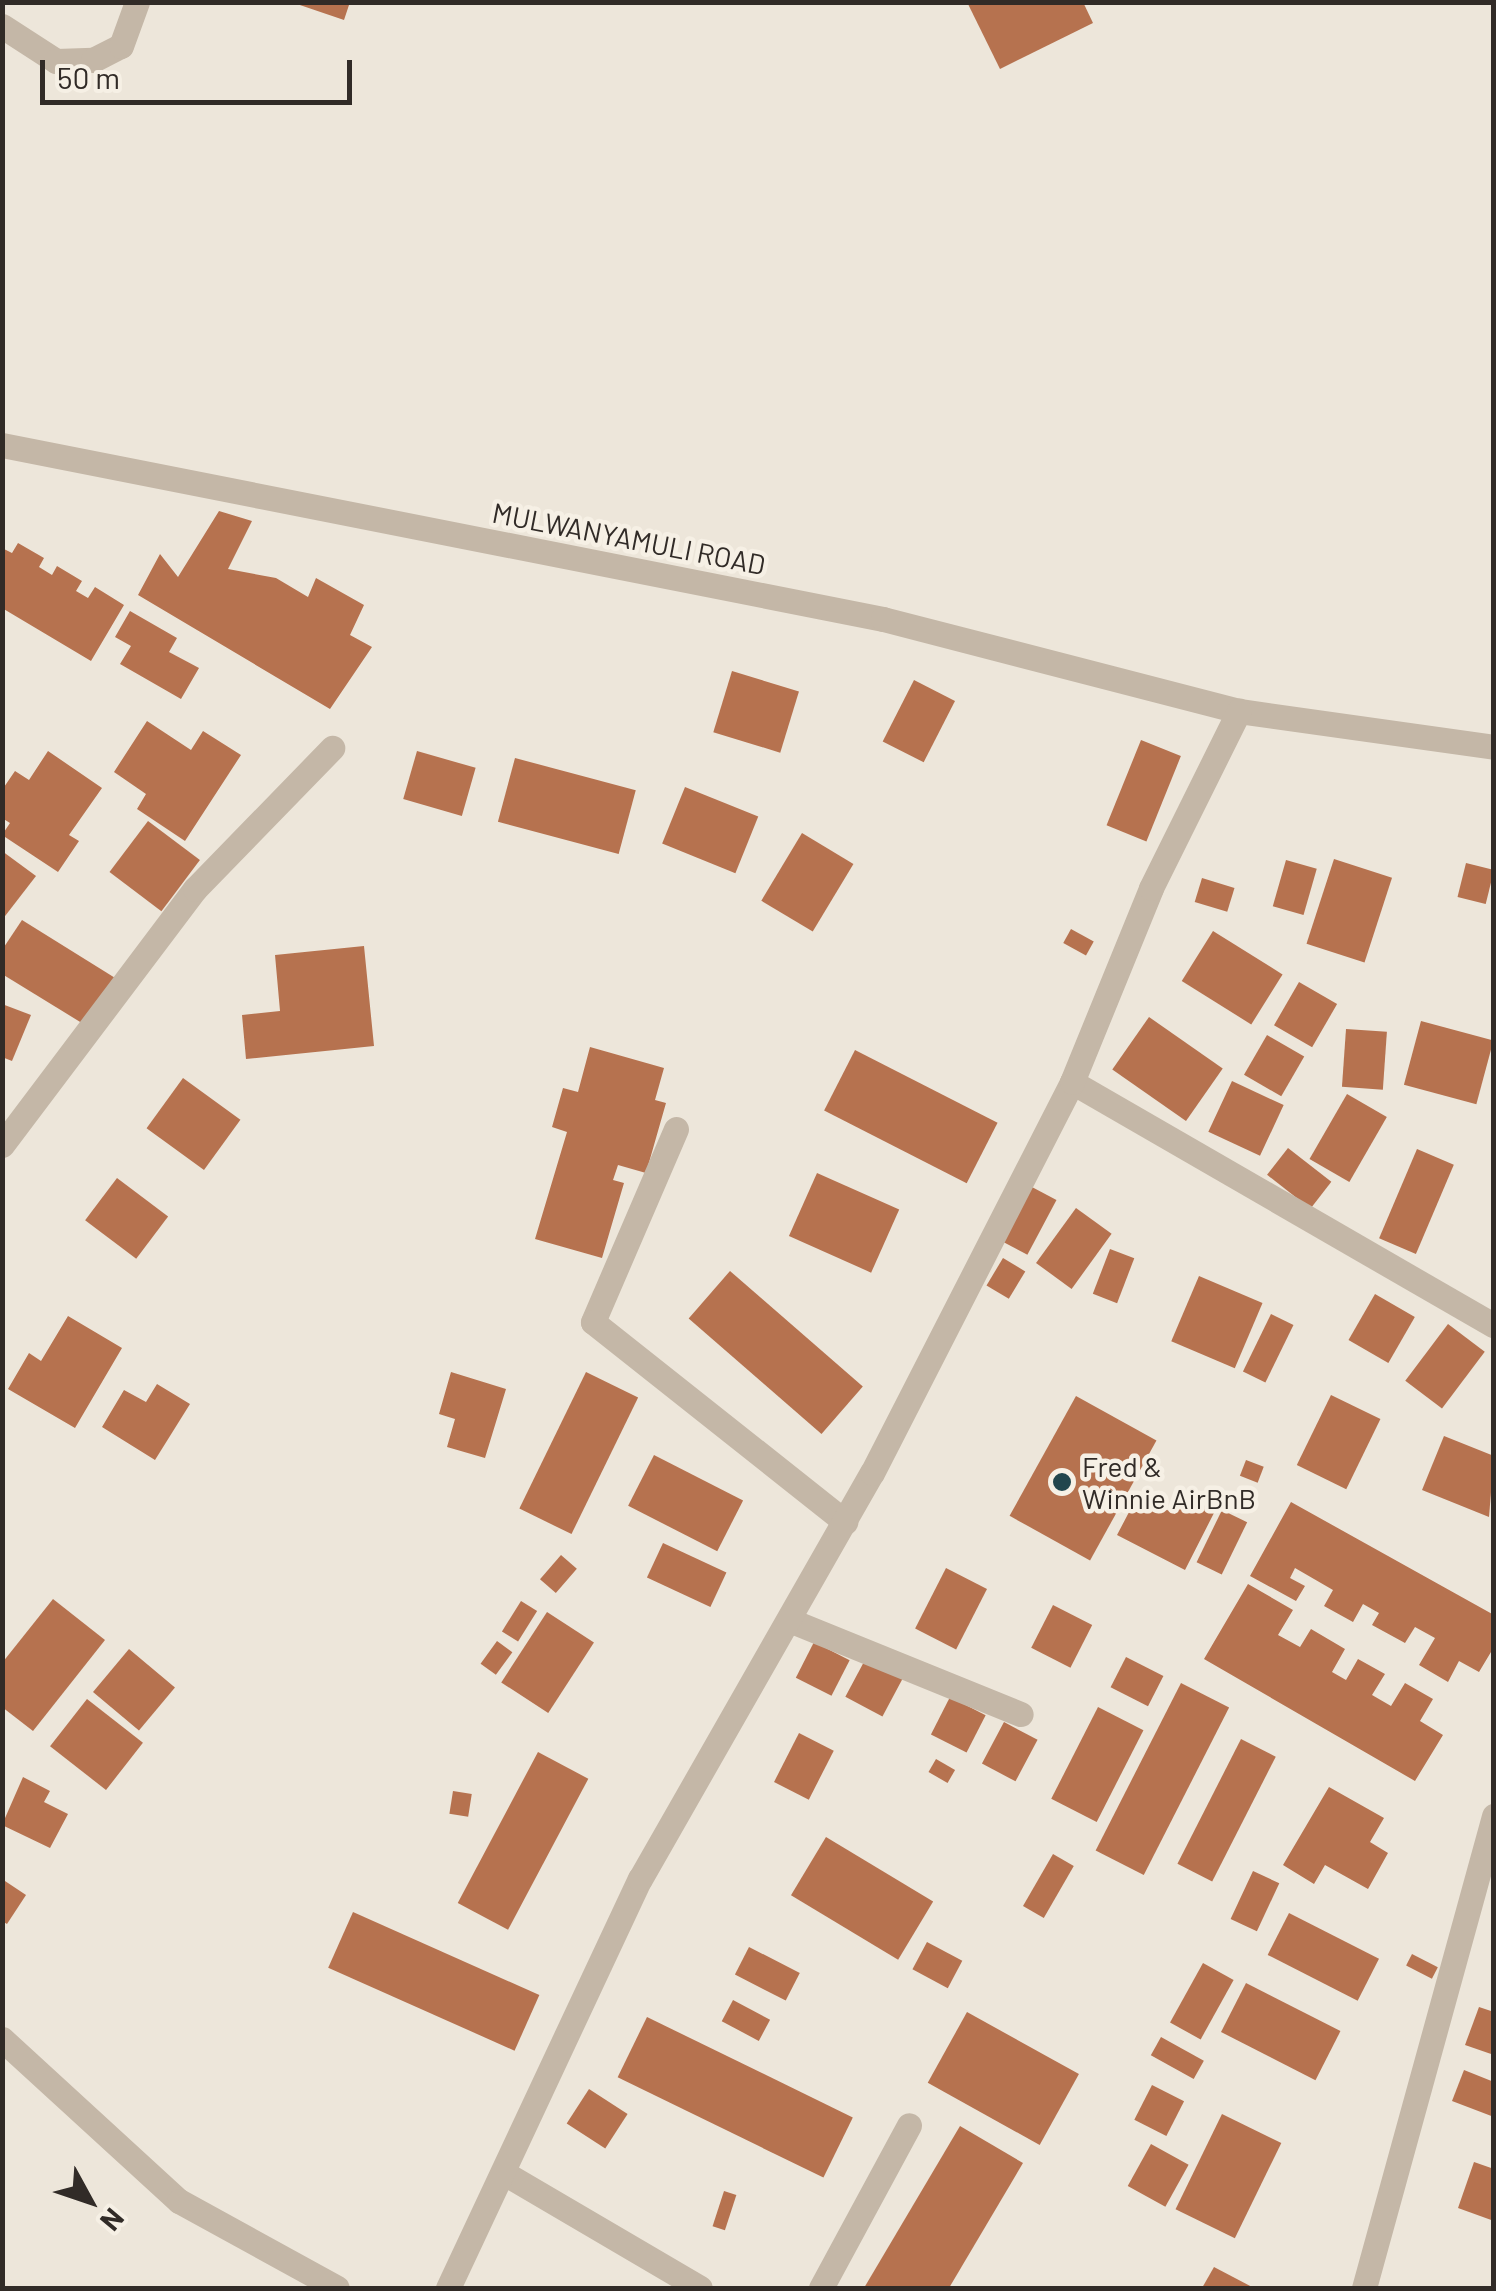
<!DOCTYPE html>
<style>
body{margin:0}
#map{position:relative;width:1496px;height:2291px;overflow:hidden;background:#ede6da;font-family:Barlow,sans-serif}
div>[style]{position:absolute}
.building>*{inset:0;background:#b6724f;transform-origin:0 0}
.minor>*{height:25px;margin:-12.5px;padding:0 12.5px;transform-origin:12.5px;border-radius:12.5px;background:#c4b7a7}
.dots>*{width:28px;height:28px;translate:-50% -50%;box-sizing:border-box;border:5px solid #f6f0e5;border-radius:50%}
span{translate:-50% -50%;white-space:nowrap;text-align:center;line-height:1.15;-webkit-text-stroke:9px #f6f0e5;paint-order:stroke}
.street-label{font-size:28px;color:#312b27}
.poi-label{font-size:28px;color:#312b27}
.left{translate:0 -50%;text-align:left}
.frame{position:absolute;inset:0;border:5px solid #312b27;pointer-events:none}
.north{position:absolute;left:40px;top:2151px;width:100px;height:100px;-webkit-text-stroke:8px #f6f0e5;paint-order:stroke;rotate:130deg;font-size:28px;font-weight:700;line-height:40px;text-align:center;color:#312b27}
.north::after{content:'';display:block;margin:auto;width:35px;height:45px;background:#312b27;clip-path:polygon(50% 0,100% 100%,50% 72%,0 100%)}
.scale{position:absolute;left:40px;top:60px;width:312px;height:45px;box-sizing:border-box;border:5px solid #312b27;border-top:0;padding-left:12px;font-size:30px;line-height:35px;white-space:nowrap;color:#312b27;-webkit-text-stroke:8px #f6f0e5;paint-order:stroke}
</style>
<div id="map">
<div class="building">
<div style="clip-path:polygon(291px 2px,350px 2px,344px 20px)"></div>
<div style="clip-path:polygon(967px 2px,1083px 2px,1093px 23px,1000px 69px)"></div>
<div style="clip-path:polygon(219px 511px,252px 521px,228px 569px,276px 578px,308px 597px,316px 578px,364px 605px,350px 635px,372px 647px,330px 709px,138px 595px,160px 554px,178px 577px)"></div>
<div style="clip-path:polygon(18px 543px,44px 558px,39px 567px,52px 575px,57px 566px,82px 581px,76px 591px,88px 598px,95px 587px,124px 605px,91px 661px,2px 608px,2px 548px,12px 553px)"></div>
<div style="clip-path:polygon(130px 611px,177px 638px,169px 652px,199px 668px,181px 699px,120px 664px,131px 646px,115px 637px)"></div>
<div style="left:732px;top:671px;width:70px;height:64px;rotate:17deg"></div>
<div style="left:914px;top:680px;width:46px;height:69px;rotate:27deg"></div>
<div style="clip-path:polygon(147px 721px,191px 750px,203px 731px,241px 755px,185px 841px,137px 809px,146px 794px,114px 772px)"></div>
<div style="left:1141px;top:740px;width:43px;height:92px;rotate:22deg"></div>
<div style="clip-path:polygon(48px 751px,102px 788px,69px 835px,79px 841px,58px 872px,2px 835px,10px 823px,2px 818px,2px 790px,15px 771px,29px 780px)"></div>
<div style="left:417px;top:751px;width:61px;height:50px;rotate:16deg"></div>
<div style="left:515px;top:758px;width:125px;height:66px;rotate:15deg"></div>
<div style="left:685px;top:787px;width:79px;height:61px;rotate:22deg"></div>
<div style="left:148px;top:821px;width:65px;height:64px;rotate:37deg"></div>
<div style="left:802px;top:833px;width:60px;height:79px;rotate:31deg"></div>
<div style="clip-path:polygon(2px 851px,36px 876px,2px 920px)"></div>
<div style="left:1334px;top:859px;width:61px;height:89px;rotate:18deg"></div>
<div style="left:1286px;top:860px;width:32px;height:48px;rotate:16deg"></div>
<div style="left:1466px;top:863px;width:29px;height:35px;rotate:14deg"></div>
<div style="left:1202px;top:878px;width:34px;height:25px;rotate:17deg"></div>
<div style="clip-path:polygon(22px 920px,120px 981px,90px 1028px,2px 974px,2px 950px)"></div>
<div style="left:1071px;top:929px;width:26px;height:16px;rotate:29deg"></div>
<div style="left:1213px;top:931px;width:82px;height:59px;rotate:32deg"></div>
<div style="clip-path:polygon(364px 946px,374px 1046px,246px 1059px,242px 1015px,280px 1011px,275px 955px)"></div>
<div style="left:1299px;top:982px;width:44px;height:50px;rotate:30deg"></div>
<div style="clip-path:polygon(2px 1004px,31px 1015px,12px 1061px,2px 1057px)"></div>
<div style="left:1149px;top:1017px;width:90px;height:64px;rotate:35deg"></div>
<div style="left:1421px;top:1021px;width:75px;height:66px;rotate:15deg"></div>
<div style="left:1346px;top:1029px;width:41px;height:58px;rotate:4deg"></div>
<div style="left:1267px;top:1035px;width:43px;height:46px;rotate:30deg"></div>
<div style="clip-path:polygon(590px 1047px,664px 1068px,655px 1100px,666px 1103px,646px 1173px,618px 1165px,613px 1180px,624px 1183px,602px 1258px,535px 1239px,567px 1132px,552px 1127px,563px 1088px,578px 1092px)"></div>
<div style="left:855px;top:1050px;width:160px;height:68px;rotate:27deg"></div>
<div style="left:183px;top:1078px;width:71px;height:62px;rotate:36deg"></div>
<div style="left:1232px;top:1081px;width:57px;height:56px;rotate:25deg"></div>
<div style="left:1347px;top:1094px;width:46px;height:75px;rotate:30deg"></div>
<div style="left:1288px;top:1148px;width:55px;height:34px;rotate:38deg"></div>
<div style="left:1417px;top:1149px;width:40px;height:97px;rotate:23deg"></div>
<div style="left:817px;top:1173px;width:90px;height:69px;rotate:24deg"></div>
<div style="left:117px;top:1178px;width:64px;height:53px;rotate:37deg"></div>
<div style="left:1030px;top:1186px;width:30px;height:62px;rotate:28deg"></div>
<div style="left:1076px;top:1208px;width:44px;height:68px;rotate:36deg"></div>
<div style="left:1110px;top:1249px;width:26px;height:48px;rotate:21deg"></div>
<div style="left:1003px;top:1258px;width:26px;height:32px;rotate:31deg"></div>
<div style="left:730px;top:1271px;width:176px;height:63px;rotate:41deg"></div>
<div style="left:1199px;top:1276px;width:69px;height:71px;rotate:23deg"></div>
<div style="left:1375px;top:1294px;width:46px;height:53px;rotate:30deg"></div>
<div style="left:1271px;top:1314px;width:25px;height:64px;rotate:26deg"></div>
<div style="clip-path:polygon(68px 1316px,122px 1348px,75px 1428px,8px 1389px,29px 1353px,41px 1361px)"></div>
<div style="left:1448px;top:1324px;width:46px;height:71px;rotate:37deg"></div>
<div style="clip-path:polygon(451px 1372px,506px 1389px,485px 1458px,447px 1447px,455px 1419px,439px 1414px)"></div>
<div style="left:586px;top:1372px;width:58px;height:152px;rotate:26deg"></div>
<div style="clip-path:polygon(157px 1384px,190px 1404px,155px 1460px,102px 1427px,124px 1390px,146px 1402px)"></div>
<div style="left:1331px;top:1395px;width:55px;height:78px;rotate:26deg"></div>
<div style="left:1076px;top:1396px;width:92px;height:137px;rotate:29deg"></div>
<div style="clip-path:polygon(1444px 1436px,1494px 1456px,1489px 1517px,1422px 1490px)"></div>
<div style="left:654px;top:1455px;width:100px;height:57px;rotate:27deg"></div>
<div style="left:1246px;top:1460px;width:19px;height:17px;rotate:21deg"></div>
<div style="clip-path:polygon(1138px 1495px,1175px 1514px,1184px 1495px,1215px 1511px,1185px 1570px,1117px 1535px)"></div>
<div style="clip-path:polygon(1291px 1502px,1494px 1615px,1494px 1647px,1479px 1672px,1459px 1661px,1448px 1682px,1419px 1665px,1435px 1638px,1415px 1627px,1405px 1643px,1372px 1625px,1379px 1613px,1363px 1604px,1353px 1622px,1324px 1606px,1333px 1590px,1295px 1568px,1290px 1578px,1305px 1586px,1296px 1601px,1250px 1576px)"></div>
<div style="left:1222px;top:1510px;width:28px;height:58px;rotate:26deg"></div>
<div style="left:663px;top:1543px;width:70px;height:38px;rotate:25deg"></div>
<div style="left:561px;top:1555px;width:21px;height:32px;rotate:41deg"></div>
<div style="left:946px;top:1568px;width:46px;height:68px;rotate:27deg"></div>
<div style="clip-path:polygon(1248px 1584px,1293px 1610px,1278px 1635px,1300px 1647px,1311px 1629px,1345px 1649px,1332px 1672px,1346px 1680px,1358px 1659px,1385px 1674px,1372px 1695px,1391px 1706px,1405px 1683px,1433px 1699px,1420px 1721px,1443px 1735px,1415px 1781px,1204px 1659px)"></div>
<div style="clip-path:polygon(53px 1599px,105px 1640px,33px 1731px,2px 1707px,2px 1663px)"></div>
<div style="left:521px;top:1601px;width:19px;height:36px;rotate:32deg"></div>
<div style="left:1053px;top:1605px;width:44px;height:48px;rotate:27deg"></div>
<div style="left:547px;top:1612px;width:56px;height:84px;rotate:33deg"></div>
<div style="left:497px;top:1641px;width:19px;height:28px;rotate:36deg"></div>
<div style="left:814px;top:1642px;width:40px;height:40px;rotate:27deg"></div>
<div style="left:129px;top:1649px;width:60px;height:56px;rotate:40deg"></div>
<div style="left:1126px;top:1657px;width:42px;height:34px;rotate:27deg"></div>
<div style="left:866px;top:1658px;width:42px;height:44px;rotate:28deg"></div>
<div style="left:1181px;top:1683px;width:54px;height:188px;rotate:27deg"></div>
<div style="left:950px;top:1697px;width:40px;height:42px;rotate:27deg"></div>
<div style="left:87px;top:1699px;width:71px;height:60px;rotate:38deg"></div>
<div style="left:1098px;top:1707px;width:51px;height:103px;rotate:27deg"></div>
<div style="left:1004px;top:1722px;width:38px;height:47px;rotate:28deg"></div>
<div style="left:799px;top:1733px;width:39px;height:55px;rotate:27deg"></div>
<div style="left:1241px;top:1739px;width:39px;height:140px;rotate:27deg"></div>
<div style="left:538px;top:1752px;width:57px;height:171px;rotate:28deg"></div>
<div style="left:936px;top:1759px;width:22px;height:15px;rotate:30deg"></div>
<div style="clip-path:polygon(23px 1777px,50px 1791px,44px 1802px,68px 1814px,50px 1848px,2px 1825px)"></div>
<div style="clip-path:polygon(1329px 1787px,1384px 1818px,1370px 1842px,1388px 1853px,1368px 1889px,1325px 1865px,1314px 1884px,1283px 1865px)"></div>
<div style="left:453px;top:1791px;width:19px;height:23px;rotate:9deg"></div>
<div style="left:826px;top:1837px;width:125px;height:68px;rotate:31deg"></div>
<div style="left:1053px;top:1854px;width:24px;height:60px;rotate:30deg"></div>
<div style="left:1253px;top:1871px;width:29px;height:53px;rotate:25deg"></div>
<div style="clip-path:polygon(2px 1879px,26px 1895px,7px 1924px,2px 1921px)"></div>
<div style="left:353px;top:1912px;width:204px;height:61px;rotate:24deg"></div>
<div style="left:1289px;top:1913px;width:101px;height:47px;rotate:27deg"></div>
<div style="left:927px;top:1942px;width:40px;height:31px;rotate:28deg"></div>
<div style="left:749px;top:1947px;width:57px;height:31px;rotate:27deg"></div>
<div style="left:1412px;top:1954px;width:29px;height:13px;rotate:27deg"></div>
<div style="left:1203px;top:1963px;width:35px;height:68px;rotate:29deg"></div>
<div style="left:1246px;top:1983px;width:106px;height:55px;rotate:27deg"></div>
<div style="left:733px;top:2000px;width:42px;height:24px;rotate:28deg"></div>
<div style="clip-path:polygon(1479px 2007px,1494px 2012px,1494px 2055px,1465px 2045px)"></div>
<div style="left:967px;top:2012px;width:128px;height:81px;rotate:29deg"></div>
<div style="left:647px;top:2017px;width:229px;height:67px;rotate:26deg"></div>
<div style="left:1161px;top:2037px;width:49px;height:21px;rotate:29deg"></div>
<div style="clip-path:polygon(1464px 2070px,1494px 2082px,1494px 2117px,1452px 2101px)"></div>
<div style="left:1152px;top:2085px;width:36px;height:39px;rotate:27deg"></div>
<div style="left:589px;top:2089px;width:46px;height:41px;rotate:33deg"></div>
<div style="left:1222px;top:2114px;width:66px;height:106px;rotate:26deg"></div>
<div style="clip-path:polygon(960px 2126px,1023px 2163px,949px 2288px,864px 2288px)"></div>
<div style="left:1151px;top:2144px;width:43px;height:48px;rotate:29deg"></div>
<div style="clip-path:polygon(1474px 2162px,1494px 2169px,1494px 2221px,1458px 2208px)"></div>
<div style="left:724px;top:2191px;width:13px;height:37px;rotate:18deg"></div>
<div style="clip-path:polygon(1214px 2267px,1254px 2288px,1202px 2288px)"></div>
</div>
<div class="minor">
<div style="left:2px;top:26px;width:64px;rotate:32.9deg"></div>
<div style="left:56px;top:61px;width:37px;rotate:-2deg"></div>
<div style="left:93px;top:60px;width:31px;rotate:-27deg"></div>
<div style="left:121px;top:46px;width:47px;rotate:-70deg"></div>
<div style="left:2px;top:445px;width:898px;rotate:11.17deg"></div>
<div style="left:883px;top:619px;width:368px;rotate:14.5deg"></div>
<div style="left:1239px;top:711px;width:258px;rotate:8deg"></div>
<div style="left:1072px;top:1082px;width:487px;rotate:30deg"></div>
<div style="left:676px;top:1129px;width:210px;rotate:113.3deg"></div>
<div style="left:593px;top:1322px;width:322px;rotate:38.4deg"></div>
<div style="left:2px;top:1145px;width:321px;rotate:-53deg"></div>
<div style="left:195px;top:889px;width:197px;rotate:-45.8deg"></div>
<div style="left:789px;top:1620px;width:250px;rotate:22.1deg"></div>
<div style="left:2px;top:2039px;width:240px;rotate:42.5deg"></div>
<div style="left:179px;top:2201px;width:180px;rotate:28.8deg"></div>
<div style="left:504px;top:2173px;width:227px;rotate:30.4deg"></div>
<div style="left:448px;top:2288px;width:452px;rotate:-64.9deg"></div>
<div style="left:640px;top:1879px;width:468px;rotate:-60.3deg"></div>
<div style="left:872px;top:1473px;width:439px;rotate:-62.9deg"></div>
<div style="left:1072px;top:1082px;width:209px;rotate:-67.8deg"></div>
<div style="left:1151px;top:888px;width:198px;rotate:-63.6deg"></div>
<div style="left:821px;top:2288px;width:185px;rotate:-61.6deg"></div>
<div style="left:1364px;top:2288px;width:490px;rotate:-74.6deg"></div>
</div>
<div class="dots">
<div style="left:1062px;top:1482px;background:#22464d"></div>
</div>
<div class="street-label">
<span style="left:629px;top:538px;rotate:11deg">MULWANYAMULI ROAD</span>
</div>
<div class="poi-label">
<span class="left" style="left:1082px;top:1482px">Fred &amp;<br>Winnie AirBnB</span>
</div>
<div class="frame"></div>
<div class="north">N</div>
<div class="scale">50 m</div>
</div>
